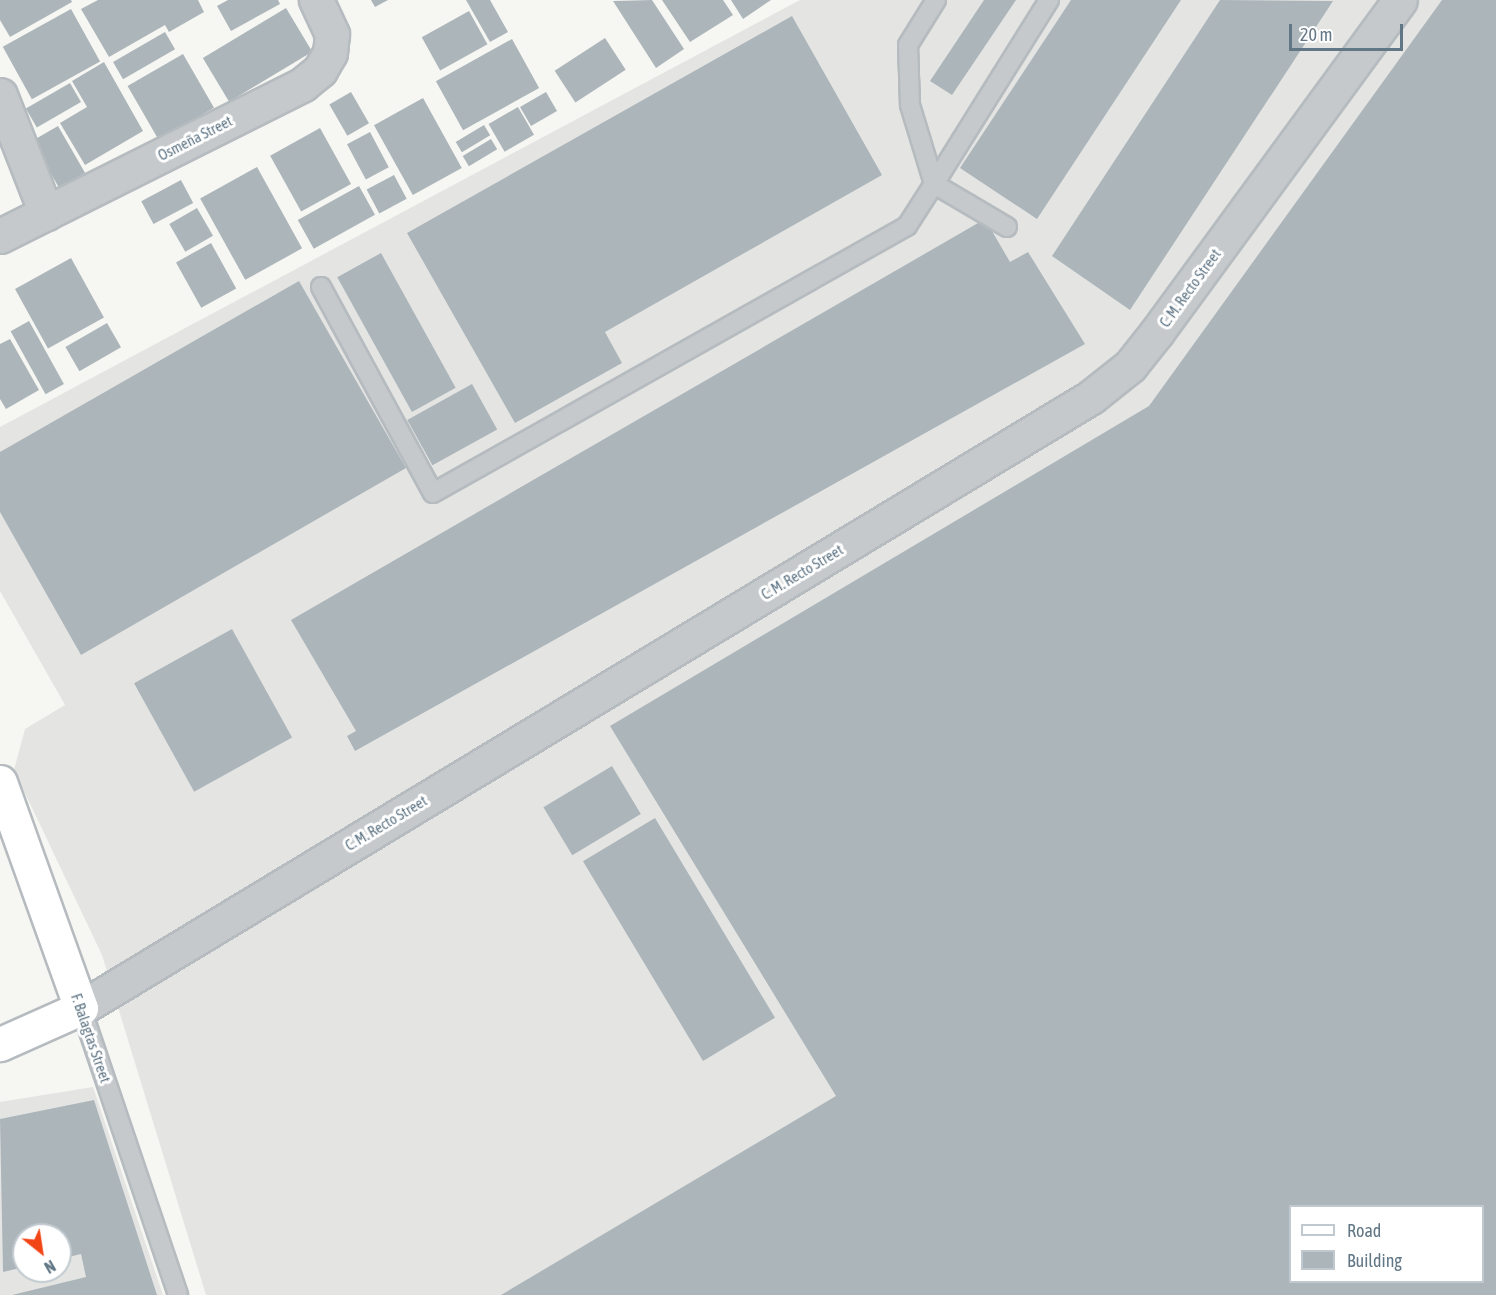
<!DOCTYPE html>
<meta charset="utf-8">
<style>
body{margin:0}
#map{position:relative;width:1496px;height:1295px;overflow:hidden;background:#f6f6f2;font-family:"Asap Condensed",sans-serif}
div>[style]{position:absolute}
.built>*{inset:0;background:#e4e5e3}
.building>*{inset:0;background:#acb5ba;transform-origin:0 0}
.roads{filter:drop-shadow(2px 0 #b5bbbf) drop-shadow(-2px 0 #b5bbbf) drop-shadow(0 2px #b5bbbf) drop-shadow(0 -2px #b5bbbf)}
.service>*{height:18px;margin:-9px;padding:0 9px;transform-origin:9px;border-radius:9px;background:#c5c9cc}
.minor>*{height:33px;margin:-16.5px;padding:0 16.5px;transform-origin:16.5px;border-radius:16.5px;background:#c5c9cc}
.tertiary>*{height:33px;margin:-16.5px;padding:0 16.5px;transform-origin:16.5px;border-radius:16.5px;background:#c5c9cc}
.secondary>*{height:33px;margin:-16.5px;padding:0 16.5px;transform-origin:16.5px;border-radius:16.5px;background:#fff}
span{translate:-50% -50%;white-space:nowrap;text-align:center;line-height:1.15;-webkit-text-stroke:6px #fff;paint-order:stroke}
.street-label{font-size:15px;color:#627786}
.legend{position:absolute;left:1289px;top:1205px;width:195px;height:78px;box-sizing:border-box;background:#fff;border:2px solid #c0c9cf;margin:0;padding:8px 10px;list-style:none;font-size:18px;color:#627786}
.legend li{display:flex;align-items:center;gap:12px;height:30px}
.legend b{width:30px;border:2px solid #c0c9cf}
.north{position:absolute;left:12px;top:1223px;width:60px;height:60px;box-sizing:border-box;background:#fff;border:2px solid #c0c9cf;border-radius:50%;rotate:150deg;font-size:16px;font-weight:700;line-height:24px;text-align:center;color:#627786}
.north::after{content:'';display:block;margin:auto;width:21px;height:27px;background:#f24516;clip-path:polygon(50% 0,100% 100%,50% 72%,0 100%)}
.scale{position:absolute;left:1289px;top:24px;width:114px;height:27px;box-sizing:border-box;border:3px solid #627786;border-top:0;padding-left:8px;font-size:18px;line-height:21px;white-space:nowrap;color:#627786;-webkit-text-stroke:4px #fff;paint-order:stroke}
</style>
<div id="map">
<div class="built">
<div style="clip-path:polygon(evenodd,800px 0,1496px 0,1496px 1295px,206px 1295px,102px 955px,14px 770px,25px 729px,65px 705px,0 591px,0 427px,800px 0,1290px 1206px,1482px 1206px,1482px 1282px,1290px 1282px,1290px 1206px)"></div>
<div style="clip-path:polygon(evenodd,93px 1087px,163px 1295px,0 1295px,0 1102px,93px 1087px,24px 1235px,60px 1235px,60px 1271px,24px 1271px,24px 1235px)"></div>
</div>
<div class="building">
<div style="clip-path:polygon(0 0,71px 0,72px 2px,10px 37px,0 20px)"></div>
<div style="clip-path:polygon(98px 0,198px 0,204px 12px,169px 32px,165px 25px,109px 57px,81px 9px)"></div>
<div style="clip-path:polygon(228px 0,278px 0,280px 4px,231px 31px,217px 6px)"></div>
<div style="clip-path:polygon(371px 0,388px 0,375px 7px)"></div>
<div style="clip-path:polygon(466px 0,490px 0,508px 32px,490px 42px)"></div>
<div style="clip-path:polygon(652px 0,684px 49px,656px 68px,613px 1px)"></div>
<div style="clip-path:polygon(662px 0,723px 0,733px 15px,690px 42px)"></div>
<div style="clip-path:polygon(731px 0,771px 0,743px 19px)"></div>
<div style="clip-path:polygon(984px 0,1016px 0,952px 95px,930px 81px)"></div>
<div style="clip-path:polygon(1071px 0,1181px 0,1037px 219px,960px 168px)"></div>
<div style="clip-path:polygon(1220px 0,1333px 1px,1130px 310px,1052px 256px)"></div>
<div style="clip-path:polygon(evenodd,1442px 0,1496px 0,1496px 1295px,501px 1295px,836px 1096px,610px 726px,1149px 406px,1442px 0,1290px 1206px,1482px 1206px,1482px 1282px,1290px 1282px,1290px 1206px)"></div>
<div style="left:286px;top:8px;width:51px;height:97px;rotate:59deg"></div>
<div style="left:71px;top:9px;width:60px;height:78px;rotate:61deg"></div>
<div style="left:469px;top:11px;width:38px;height:54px;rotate:61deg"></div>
<div style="clip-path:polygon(792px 16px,882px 175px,605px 332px,622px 363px,515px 423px,407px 233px)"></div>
<div style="left:165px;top:32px;width:20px;height:60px;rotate:60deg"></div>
<div style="left:605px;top:38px;width:38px;height:60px;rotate:57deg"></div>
<div style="left:512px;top:39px;width:56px;height:87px;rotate:61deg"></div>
<div style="left:183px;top:54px;width:62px;height:64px;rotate:60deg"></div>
<div style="clip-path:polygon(104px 62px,143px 131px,85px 165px,60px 123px,87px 107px,72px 81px)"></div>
<div style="left:70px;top:83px;width:22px;height:51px;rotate:60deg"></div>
<div style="left:351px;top:92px;width:36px;height:25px;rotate:60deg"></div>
<div style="left:546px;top:92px;width:22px;height:30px;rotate:60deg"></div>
<div style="left:423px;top:98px;width:80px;height:56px;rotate:61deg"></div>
<div style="left:518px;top:107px;width:32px;height:34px;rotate:60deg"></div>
<div style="left:484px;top:125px;width:12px;height:33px;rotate:59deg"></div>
<div style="left:58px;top:126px;width:54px;height:30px;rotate:60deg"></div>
<div style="left:320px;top:128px;width:64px;height:57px;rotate:61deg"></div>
<div style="left:370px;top:132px;width:40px;height:26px;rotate:62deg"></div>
<div style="left:491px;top:139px;width:12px;height:33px;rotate:59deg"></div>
<div style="left:257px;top:167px;width:93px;height:65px;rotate:61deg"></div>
<div style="left:394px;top:175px;width:27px;height:31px;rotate:62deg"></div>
<div style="left:181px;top:180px;width:26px;height:45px;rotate:62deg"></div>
<div style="left:359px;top:186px;width:33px;height:70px;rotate:61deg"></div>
<div style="left:197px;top:208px;width:32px;height:32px;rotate:60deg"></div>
<div style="clip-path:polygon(985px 219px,1010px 262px,1028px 252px,1085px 344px,355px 751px,347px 736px,356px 731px,291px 620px)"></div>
<div style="left:211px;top:243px;width:52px;height:40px;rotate:61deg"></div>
<div style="left:381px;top:253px;width:154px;height:50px;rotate:61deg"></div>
<div style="left:71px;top:258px;width:68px;height:64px;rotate:61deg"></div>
<div style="clip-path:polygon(299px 281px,406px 468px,81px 655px,0 512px,0 452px)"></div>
<div style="left:29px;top:321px;width:72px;height:21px;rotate:61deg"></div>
<div style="left:107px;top:323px;width:28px;height:48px;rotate:60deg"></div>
<div style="clip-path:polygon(10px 339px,39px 390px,6px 409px,0 399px,0 344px)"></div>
<div style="left:472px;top:384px;width:52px;height:74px;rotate:61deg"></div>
<div style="left:232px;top:629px;width:124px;height:112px;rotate:61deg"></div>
<div style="left:612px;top:766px;width:56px;height:80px;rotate:59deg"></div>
<div style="left:655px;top:818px;width:233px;height:84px;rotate:59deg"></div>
<div style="clip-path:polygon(94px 1100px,157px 1295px,12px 1295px,86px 1277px,81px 1254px,60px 1259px,60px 1235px,24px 1235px,24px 1267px,3px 1272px,0 1119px)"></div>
</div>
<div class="roads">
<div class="service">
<div style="left:1007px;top:227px;width:85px;rotate:-149.5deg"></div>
<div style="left:934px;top:184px;width:217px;rotate:-58deg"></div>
<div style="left:321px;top:287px;width:234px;rotate:61.5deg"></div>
<div style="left:433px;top:493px;width:544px;rotate:-29.39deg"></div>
<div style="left:907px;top:226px;width:50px;rotate:-57.3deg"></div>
<div style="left:934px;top:184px;width:83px;rotate:-106.9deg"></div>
<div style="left:910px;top:105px;width:60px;rotate:-91.9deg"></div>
<div style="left:908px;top:45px;width:53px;rotate:-58.1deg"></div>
<div style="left:81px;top:1008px;width:303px;rotate:71.3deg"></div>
</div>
<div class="minor">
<div style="left:0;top:95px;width:127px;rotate:68.7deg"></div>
<div style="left:0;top:236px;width:339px;rotate:-26.6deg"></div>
<div style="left:303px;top:84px;width:22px;rotate:-39deg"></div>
<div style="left:320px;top:70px;width:20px;rotate:-60deg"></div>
<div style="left:330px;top:53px;width:19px;rotate:-84deg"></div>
<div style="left:332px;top:34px;width:38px;rotate:-115deg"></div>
</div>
<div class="tertiary">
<div style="left:81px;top:1008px;width:1180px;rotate:-31.17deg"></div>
<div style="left:1091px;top:397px;width:50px;rotate:-38.5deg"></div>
<div style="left:1130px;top:366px;width:43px;rotate:-51.5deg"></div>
<div style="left:1157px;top:332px;width:411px;rotate:-53.8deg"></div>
</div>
<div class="secondary">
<div style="left:0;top:782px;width:240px;rotate:70.3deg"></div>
<div style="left:81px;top:1008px;width:89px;rotate:156deg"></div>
</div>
</div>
<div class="street-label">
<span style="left:195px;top:138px;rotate:-27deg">Osmeña Street</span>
<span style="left:1190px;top:288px;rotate:-54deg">C. M. Recto Street</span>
<span style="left:802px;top:572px;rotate:-31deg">C. M. Recto Street</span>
<span style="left:386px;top:823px;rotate:-31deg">C. M. Recto Street</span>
<span style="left:91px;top:1038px;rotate:71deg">F. Balagtas Street</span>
</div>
<ul class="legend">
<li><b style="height:8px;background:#fff"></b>Road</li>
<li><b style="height:16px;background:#acb5ba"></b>Building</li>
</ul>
<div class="north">N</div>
<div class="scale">20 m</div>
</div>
